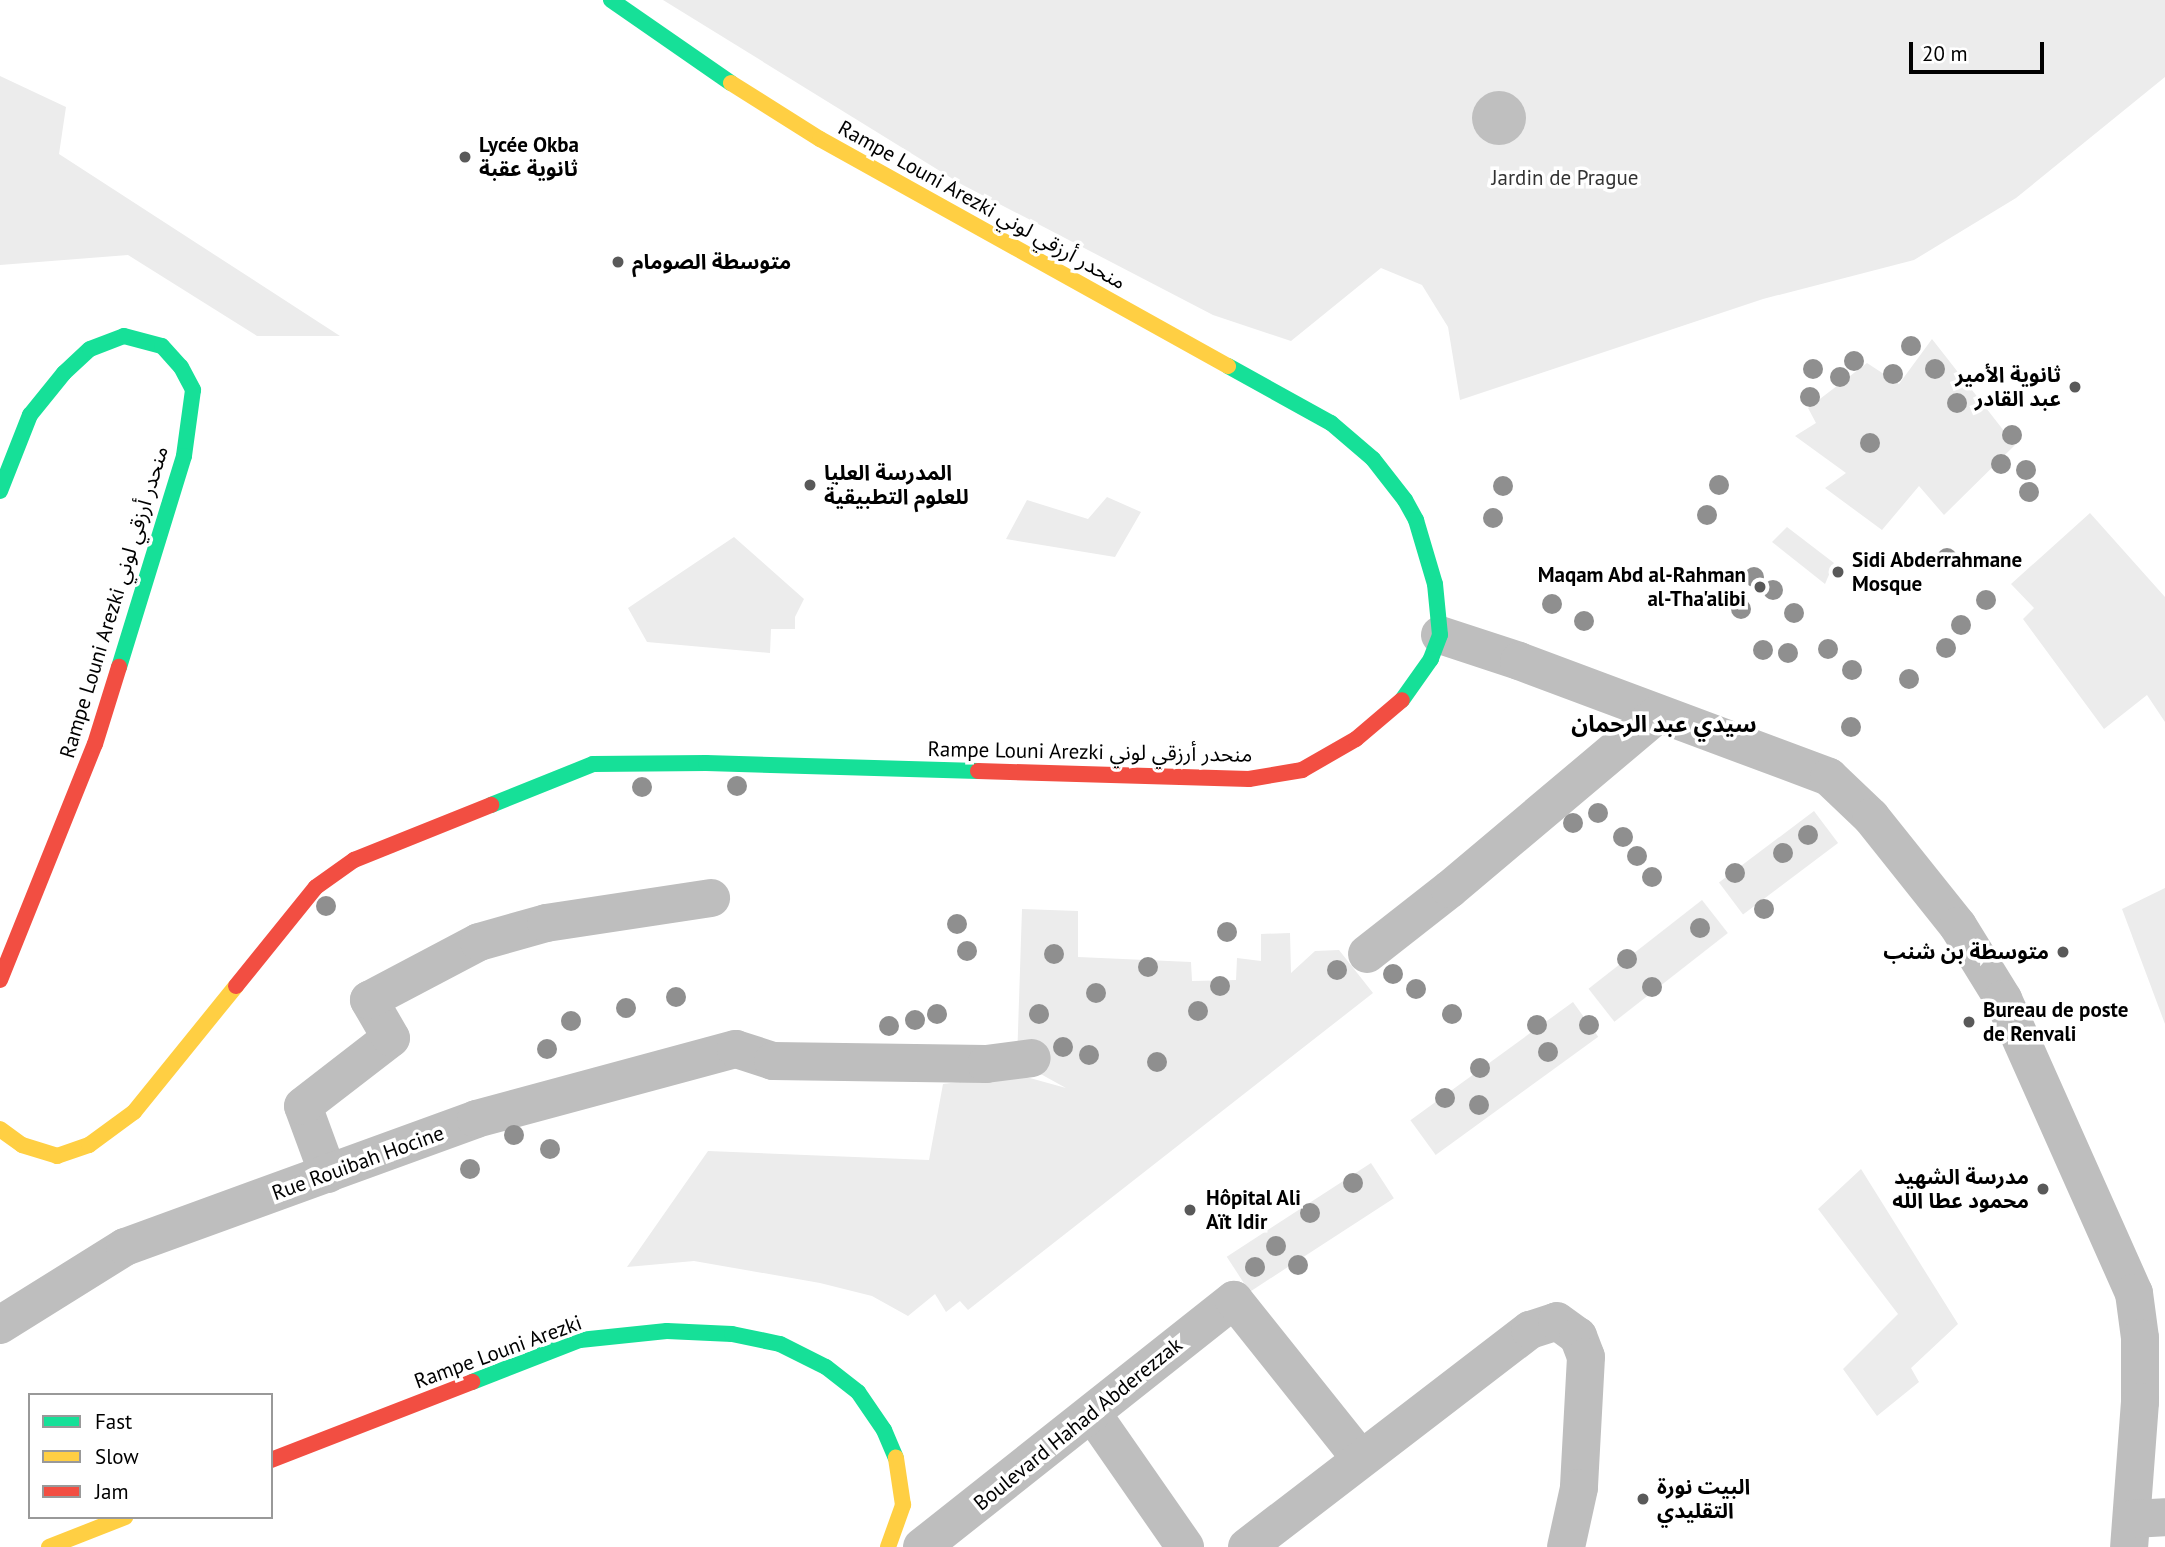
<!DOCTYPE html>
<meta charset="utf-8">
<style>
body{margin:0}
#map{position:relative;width:2165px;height:1547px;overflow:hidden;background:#fff;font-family:"PT Sans","Noto Sans Arabic",sans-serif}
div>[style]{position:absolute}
.green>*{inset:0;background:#ececec;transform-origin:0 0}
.water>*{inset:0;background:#bfbfbf}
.round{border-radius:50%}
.street>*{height:38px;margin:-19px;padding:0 19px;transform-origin:19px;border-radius:19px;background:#bebebe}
.fast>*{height:16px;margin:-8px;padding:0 8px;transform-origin:8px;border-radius:8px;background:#16e098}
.slow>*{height:16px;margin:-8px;padding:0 8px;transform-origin:8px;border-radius:8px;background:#ffcf43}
.jam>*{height:16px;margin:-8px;padding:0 8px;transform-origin:8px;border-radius:8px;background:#f24e42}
.trees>*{width:20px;height:20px;margin:-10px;border-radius:50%;background:#8f8f8f}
.dots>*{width:19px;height:19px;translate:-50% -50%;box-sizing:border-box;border:4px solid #fff;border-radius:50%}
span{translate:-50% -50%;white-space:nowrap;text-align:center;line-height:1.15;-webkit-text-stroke:7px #fff;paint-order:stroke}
.poi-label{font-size:21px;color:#000;font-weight:700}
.left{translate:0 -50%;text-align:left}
.right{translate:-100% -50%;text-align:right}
.park-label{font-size:21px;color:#333}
.street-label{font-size:21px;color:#000}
.neighbourhood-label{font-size:23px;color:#000;font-weight:700}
.legend{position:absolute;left:28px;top:1393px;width:245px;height:126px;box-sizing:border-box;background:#fff;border:2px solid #999;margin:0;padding:9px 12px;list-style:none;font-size:21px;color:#000}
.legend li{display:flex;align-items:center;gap:14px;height:35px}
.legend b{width:35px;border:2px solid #999}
.scale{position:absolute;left:1909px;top:42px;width:135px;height:32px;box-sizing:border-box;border:4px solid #000;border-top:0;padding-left:9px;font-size:21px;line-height:24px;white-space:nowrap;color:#000;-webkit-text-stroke:5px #fff;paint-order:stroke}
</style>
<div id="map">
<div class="green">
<div style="clip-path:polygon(663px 0,2165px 0,2165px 77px,2016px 198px,1914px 260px,1763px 299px,1460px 400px,1448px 327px,1422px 285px,1381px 268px,1291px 341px,1213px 315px,961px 184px)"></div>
<div style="clip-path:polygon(0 76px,66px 107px,59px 154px,340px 336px,257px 336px,128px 255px,0 265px)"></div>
<div style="clip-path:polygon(1932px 339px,2015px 445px,1944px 515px,1919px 486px,1882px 530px,1825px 488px,1846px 473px,1795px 436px,1816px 423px,1808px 408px,1867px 363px,1899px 384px)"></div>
<div style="clip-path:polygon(1107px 497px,1141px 512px,1115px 557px,1006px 539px,1027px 500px,1088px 519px)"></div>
<div style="clip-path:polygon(2090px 513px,2165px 597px,2165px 722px,2147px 695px,2104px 729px,2023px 619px,2034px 608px,2011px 584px)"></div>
<div style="clip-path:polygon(1787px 527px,1834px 563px,1825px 584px,1772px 542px)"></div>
<div style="clip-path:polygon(734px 537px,804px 599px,795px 617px,795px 629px,771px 629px,770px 653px,647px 642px,628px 608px)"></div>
<div style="left:1814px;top:811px;width:40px;height:119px;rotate:53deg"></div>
<div style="clip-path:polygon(2165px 888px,2165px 1024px,2122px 909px)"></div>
<div style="left:1702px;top:900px;width:42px;height:144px;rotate:52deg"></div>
<div style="clip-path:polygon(1022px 909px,1078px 911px,1078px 957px,1191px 962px,1192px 981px,1236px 980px,1237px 958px,1261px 961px,1261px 934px,1290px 933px,1291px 973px,1315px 951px,1339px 950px,1373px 993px,968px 1310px,960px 1301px,946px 1312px,935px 1294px,908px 1316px,872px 1296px,820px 1283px,694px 1261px,627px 1267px,708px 1151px,929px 1160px,943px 1084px,1019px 1075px,1066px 1088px,1017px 1061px)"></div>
<div style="left:1573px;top:1002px;width:43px;height:201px;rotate:54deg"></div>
<div style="left:1371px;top:1163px;width:42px;height:172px;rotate:57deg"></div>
<div style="clip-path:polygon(1861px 1169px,1958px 1324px,1911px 1368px,1919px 1382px,1877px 1416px,1843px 1369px,1898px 1314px,1818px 1209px)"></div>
</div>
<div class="water">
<div class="round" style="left:1472px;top:91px;width:54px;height:54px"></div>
</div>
<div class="street">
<div style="left:1440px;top:635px;width:83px;rotate:18.2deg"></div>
<div style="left:1519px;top:661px;width:331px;rotate:20.5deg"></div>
<div style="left:1829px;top:777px;width:58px;rotate:43.6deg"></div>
<div style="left:1871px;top:817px;width:139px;rotate:51.4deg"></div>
<div style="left:1958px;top:926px;width:86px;rotate:58.3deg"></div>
<div style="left:2003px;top:999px;width:322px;rotate:66deg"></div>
<div style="left:2134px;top:1293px;width:45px;rotate:82.4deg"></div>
<div style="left:2140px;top:1338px;width:64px;rotate:90deg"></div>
<div style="left:2140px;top:1402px;width:145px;rotate:94.3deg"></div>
<div style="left:1367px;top:954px;width:105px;rotate:-38.1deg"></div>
<div style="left:1450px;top:889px;width:272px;rotate:-40.1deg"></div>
<div style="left:328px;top:1174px;width:72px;rotate:-110.2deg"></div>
<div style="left:303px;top:1106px;width:111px;rotate:-37.7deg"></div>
<div style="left:391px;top:1038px;width:44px;rotate:-120.1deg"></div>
<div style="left:369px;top:1000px;width:124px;rotate:-27.8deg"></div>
<div style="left:479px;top:942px;width:70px;rotate:-15.8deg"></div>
<div style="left:546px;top:923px;width:167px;rotate:-8.6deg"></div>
<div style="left:0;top:1325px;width:147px;rotate:-32deg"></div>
<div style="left:125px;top:1247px;width:374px;rotate:-20deg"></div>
<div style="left:476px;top:1119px;width:269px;rotate:-15.1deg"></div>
<div style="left:736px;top:1049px;width:39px;rotate:18deg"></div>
<div style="left:773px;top:1061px;width:213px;rotate:0.8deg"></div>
<div style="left:986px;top:1064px;width:46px;rotate:-7.4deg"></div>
<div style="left:1092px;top:1413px;width:163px;rotate:55.2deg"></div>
<div style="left:2132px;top:1519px;width:33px;rotate:-3deg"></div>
<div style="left:922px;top:1547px;width:398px;rotate:-38.4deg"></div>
<div style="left:1234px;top:1300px;width:203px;rotate:51.4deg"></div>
<div style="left:1247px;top:1547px;width:357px;rotate:-37.5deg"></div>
<div style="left:1530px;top:1330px;width:28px;rotate:-18deg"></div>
<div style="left:1557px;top:1321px;width:26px;rotate:36deg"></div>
<div style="left:1578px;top:1336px;width:22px;rotate:69deg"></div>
<div style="left:1586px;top:1357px;width:131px;rotate:93.1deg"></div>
<div style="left:1579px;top:1488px;width:60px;rotate:102.4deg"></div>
</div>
<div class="fast">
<div style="left:611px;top:0;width:146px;rotate:34.7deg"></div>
<div style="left:1228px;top:366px;width:118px;rotate:29deg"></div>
<div style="left:1331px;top:423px;width:55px;rotate:40.6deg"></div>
<div style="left:1373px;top:459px;width:52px;rotate:52deg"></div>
<div style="left:1405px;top:500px;width:23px;rotate:61deg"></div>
<div style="left:1416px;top:520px;width:67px;rotate:73.5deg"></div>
<div style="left:1435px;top:584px;width:51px;rotate:84.4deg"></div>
<div style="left:1440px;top:635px;width:26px;rotate:111deg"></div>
<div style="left:1431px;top:659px;width:50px;rotate:125.3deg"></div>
<div style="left:0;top:491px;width:82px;rotate:-68.5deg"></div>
<div style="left:30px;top:415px;width:54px;rotate:-51deg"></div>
<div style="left:64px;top:373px;width:35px;rotate:-43deg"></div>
<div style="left:90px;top:349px;width:36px;rotate:-21deg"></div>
<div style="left:124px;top:336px;width:39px;rotate:15deg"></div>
<div style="left:162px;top:346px;width:28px;rotate:48deg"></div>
<div style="left:181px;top:367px;width:26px;rotate:62deg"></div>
<div style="left:193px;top:390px;width:67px;rotate:97.8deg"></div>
<div style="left:184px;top:456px;width:221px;rotate:107.1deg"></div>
<div style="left:491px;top:805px;width:110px;rotate:-21.9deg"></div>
<div style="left:593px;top:764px;width:113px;rotate:-0.5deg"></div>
<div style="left:706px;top:763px;width:272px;rotate:1.7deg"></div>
<div style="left:472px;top:1382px;width:116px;rotate:-21.3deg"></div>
<div style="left:580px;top:1340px;width:87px;rotate:-5.9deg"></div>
<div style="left:667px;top:1331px;width:65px;rotate:2.6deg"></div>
<div style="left:732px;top:1334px;width:49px;rotate:11.8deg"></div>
<div style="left:780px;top:1344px;width:51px;rotate:26.6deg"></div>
<div style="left:826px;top:1367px;width:41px;rotate:38deg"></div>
<div style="left:858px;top:1392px;width:46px;rotate:55.6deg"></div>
<div style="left:884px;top:1430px;width:30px;rotate:67deg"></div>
</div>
<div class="slow">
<div style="left:731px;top:83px;width:105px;rotate:32.2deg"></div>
<div style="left:820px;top:139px;width:467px;rotate:29.1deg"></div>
<div style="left:0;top:1129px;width:27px;rotate:36deg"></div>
<div style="left:22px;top:1145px;width:37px;rotate:17deg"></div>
<div style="left:57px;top:1156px;width:34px;rotate:-19deg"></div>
<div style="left:89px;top:1145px;width:56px;rotate:-36.3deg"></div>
<div style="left:134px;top:1112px;width:162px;rotate:-51deg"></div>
<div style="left:49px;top:1547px;width:82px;rotate:-21.5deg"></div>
<div style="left:888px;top:1547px;width:45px;rotate:-70.3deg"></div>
<div style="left:903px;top:1505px;width:48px;rotate:-98.5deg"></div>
</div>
<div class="jam">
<div style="left:978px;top:771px;width:271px;rotate:1.7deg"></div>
<div style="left:1249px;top:779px;width:54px;rotate:-9.6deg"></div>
<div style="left:1302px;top:770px;width:62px;rotate:-29.9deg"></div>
<div style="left:1356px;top:739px;width:60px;rotate:-40.3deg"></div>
<div style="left:0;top:980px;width:254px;rotate:-68.1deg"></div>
<div style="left:95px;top:744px;width:81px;rotate:-72.7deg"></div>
<div style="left:236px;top:986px;width:127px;rotate:-51.1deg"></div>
<div style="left:316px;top:887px;width:47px;rotate:-35.4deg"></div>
<div style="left:354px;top:860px;width:148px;rotate:-21.9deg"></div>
<div style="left:271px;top:1460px;width:216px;rotate:-21.2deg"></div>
</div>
<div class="trees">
<div style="left:1911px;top:346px"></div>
<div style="left:1854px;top:361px"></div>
<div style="left:1813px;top:369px"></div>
<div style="left:1935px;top:369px"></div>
<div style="left:1893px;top:374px"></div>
<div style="left:1840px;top:377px"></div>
<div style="left:1810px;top:397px"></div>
<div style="left:1957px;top:403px"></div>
<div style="left:2012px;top:435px"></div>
<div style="left:1870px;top:443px"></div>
<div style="left:2001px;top:464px"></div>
<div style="left:2026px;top:470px"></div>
<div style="left:1719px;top:485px"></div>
<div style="left:1503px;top:486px"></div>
<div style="left:2029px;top:492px"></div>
<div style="left:1707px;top:515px"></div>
<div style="left:1493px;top:518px"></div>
<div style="left:1947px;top:558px"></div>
<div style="left:1754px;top:577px"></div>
<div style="left:1773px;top:590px"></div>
<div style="left:1986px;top:600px"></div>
<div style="left:1552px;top:604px"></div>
<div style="left:1741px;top:609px"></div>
<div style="left:1794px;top:613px"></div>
<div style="left:1584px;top:621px"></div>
<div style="left:1961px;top:625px"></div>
<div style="left:1946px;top:648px"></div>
<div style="left:1828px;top:649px"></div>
<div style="left:1763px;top:650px"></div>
<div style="left:1788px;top:653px"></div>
<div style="left:1852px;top:670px"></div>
<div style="left:1909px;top:679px"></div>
<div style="left:1851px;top:727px"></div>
<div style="left:737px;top:786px"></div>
<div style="left:642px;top:787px"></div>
<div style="left:1598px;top:813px"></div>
<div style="left:1573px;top:823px"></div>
<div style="left:1808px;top:835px"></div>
<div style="left:1623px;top:837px"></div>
<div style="left:1783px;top:853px"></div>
<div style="left:1637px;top:856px"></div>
<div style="left:1735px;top:873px"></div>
<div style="left:1652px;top:877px"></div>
<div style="left:326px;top:906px"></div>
<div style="left:1764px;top:909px"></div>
<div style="left:957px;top:924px"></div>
<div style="left:1700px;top:928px"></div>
<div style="left:1227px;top:932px"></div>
<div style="left:967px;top:951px"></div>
<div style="left:1054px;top:954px"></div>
<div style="left:1627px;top:959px"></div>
<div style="left:1148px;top:967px"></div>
<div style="left:1337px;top:970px"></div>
<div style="left:1393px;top:974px"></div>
<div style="left:1220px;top:986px"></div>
<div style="left:1652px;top:987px"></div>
<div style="left:1416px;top:989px"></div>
<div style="left:1096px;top:993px"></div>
<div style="left:676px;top:997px"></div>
<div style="left:626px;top:1008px"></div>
<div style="left:1198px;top:1011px"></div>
<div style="left:937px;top:1014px"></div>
<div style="left:1039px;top:1014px"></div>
<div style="left:1452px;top:1014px"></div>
<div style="left:915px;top:1020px"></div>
<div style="left:571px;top:1021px"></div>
<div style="left:1537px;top:1025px"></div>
<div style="left:1589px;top:1025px"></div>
<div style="left:889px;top:1026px"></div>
<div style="left:1063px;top:1047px"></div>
<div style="left:547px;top:1049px"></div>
<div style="left:1548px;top:1052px"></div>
<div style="left:1089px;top:1055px"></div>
<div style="left:1157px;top:1062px"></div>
<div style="left:1480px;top:1068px"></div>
<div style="left:1445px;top:1098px"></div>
<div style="left:1479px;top:1105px"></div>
<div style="left:514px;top:1135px"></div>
<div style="left:550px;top:1149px"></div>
<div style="left:470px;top:1169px"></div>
<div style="left:1353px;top:1183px"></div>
<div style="left:1310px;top:1213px"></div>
<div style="left:1276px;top:1246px"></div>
<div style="left:1298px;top:1265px"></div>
<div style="left:1255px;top:1267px"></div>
</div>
<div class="dots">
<div style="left:465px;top:157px;background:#595959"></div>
<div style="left:618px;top:262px;background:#595959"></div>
<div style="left:2075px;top:387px;background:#595959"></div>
<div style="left:810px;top:485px;background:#595959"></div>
<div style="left:1838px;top:572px;background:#595959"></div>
<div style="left:1760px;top:587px;background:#595959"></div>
<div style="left:2063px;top:952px;background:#595959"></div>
<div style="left:1969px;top:1022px;background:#595959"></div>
<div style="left:2043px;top:1189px;background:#595959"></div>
<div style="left:1190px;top:1210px;background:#595959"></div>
<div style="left:1643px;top:1499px;background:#595959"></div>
</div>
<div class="poi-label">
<span class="left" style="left:479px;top:157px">Lycée Okba<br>ثانوية عقبة</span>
<span class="left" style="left:632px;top:262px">متوسطة الصومام</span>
<span class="right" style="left:2061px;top:387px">ثانوية الأمير<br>عبد القادر</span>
<span class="left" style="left:824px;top:485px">المدرسة العليا<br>للعلوم التطبيقية</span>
<span class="left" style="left:1852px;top:572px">Sidi Abderrahmane<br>Mosque</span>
<span class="right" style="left:1746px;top:587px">Maqam Abd al-Rahman<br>al-Tha'alibi</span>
<span class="right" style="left:2049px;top:952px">متوسطة بن شنب</span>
<span class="left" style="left:1983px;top:1022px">Bureau de poste<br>de Renvali</span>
<span class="right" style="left:2029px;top:1189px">مدرسة الشهيد<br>محمود عطا الله</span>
<span class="left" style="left:1206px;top:1210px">Hôpital Ali<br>Aït Idir</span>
<span class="left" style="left:1657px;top:1499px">البيت نورة<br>التقليدي</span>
</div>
<div class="park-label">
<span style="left:1565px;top:178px">Jardin de Prague</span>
</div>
<div class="street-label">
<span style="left:982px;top:205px;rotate:29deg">Rampe Louni Arezki منحدر أرزقي لوني</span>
<span style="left:114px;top:602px;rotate:-73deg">Rampe Louni Arezki منحدر أرزقي لوني</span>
<span style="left:1090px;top:752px;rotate:1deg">Rampe Louni Arezki منحدر أرزقي لوني</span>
<span style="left:358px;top:1163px;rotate:-20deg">Rue Rouibah Hocine</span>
<span style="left:498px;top:1352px;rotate:-20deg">Rampe Louni Arezki</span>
<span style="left:1078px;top:1424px;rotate:-39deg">Boulevard Hahad Abderezzak</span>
</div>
<div class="neighbourhood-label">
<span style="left:1664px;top:724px">سيدي عبد الرحمان</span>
</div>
<ul class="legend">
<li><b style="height:9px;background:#16e098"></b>Fast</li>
<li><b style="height:9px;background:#ffcf43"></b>Slow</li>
<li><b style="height:9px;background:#f24e42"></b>Jam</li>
</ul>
<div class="scale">20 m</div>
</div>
